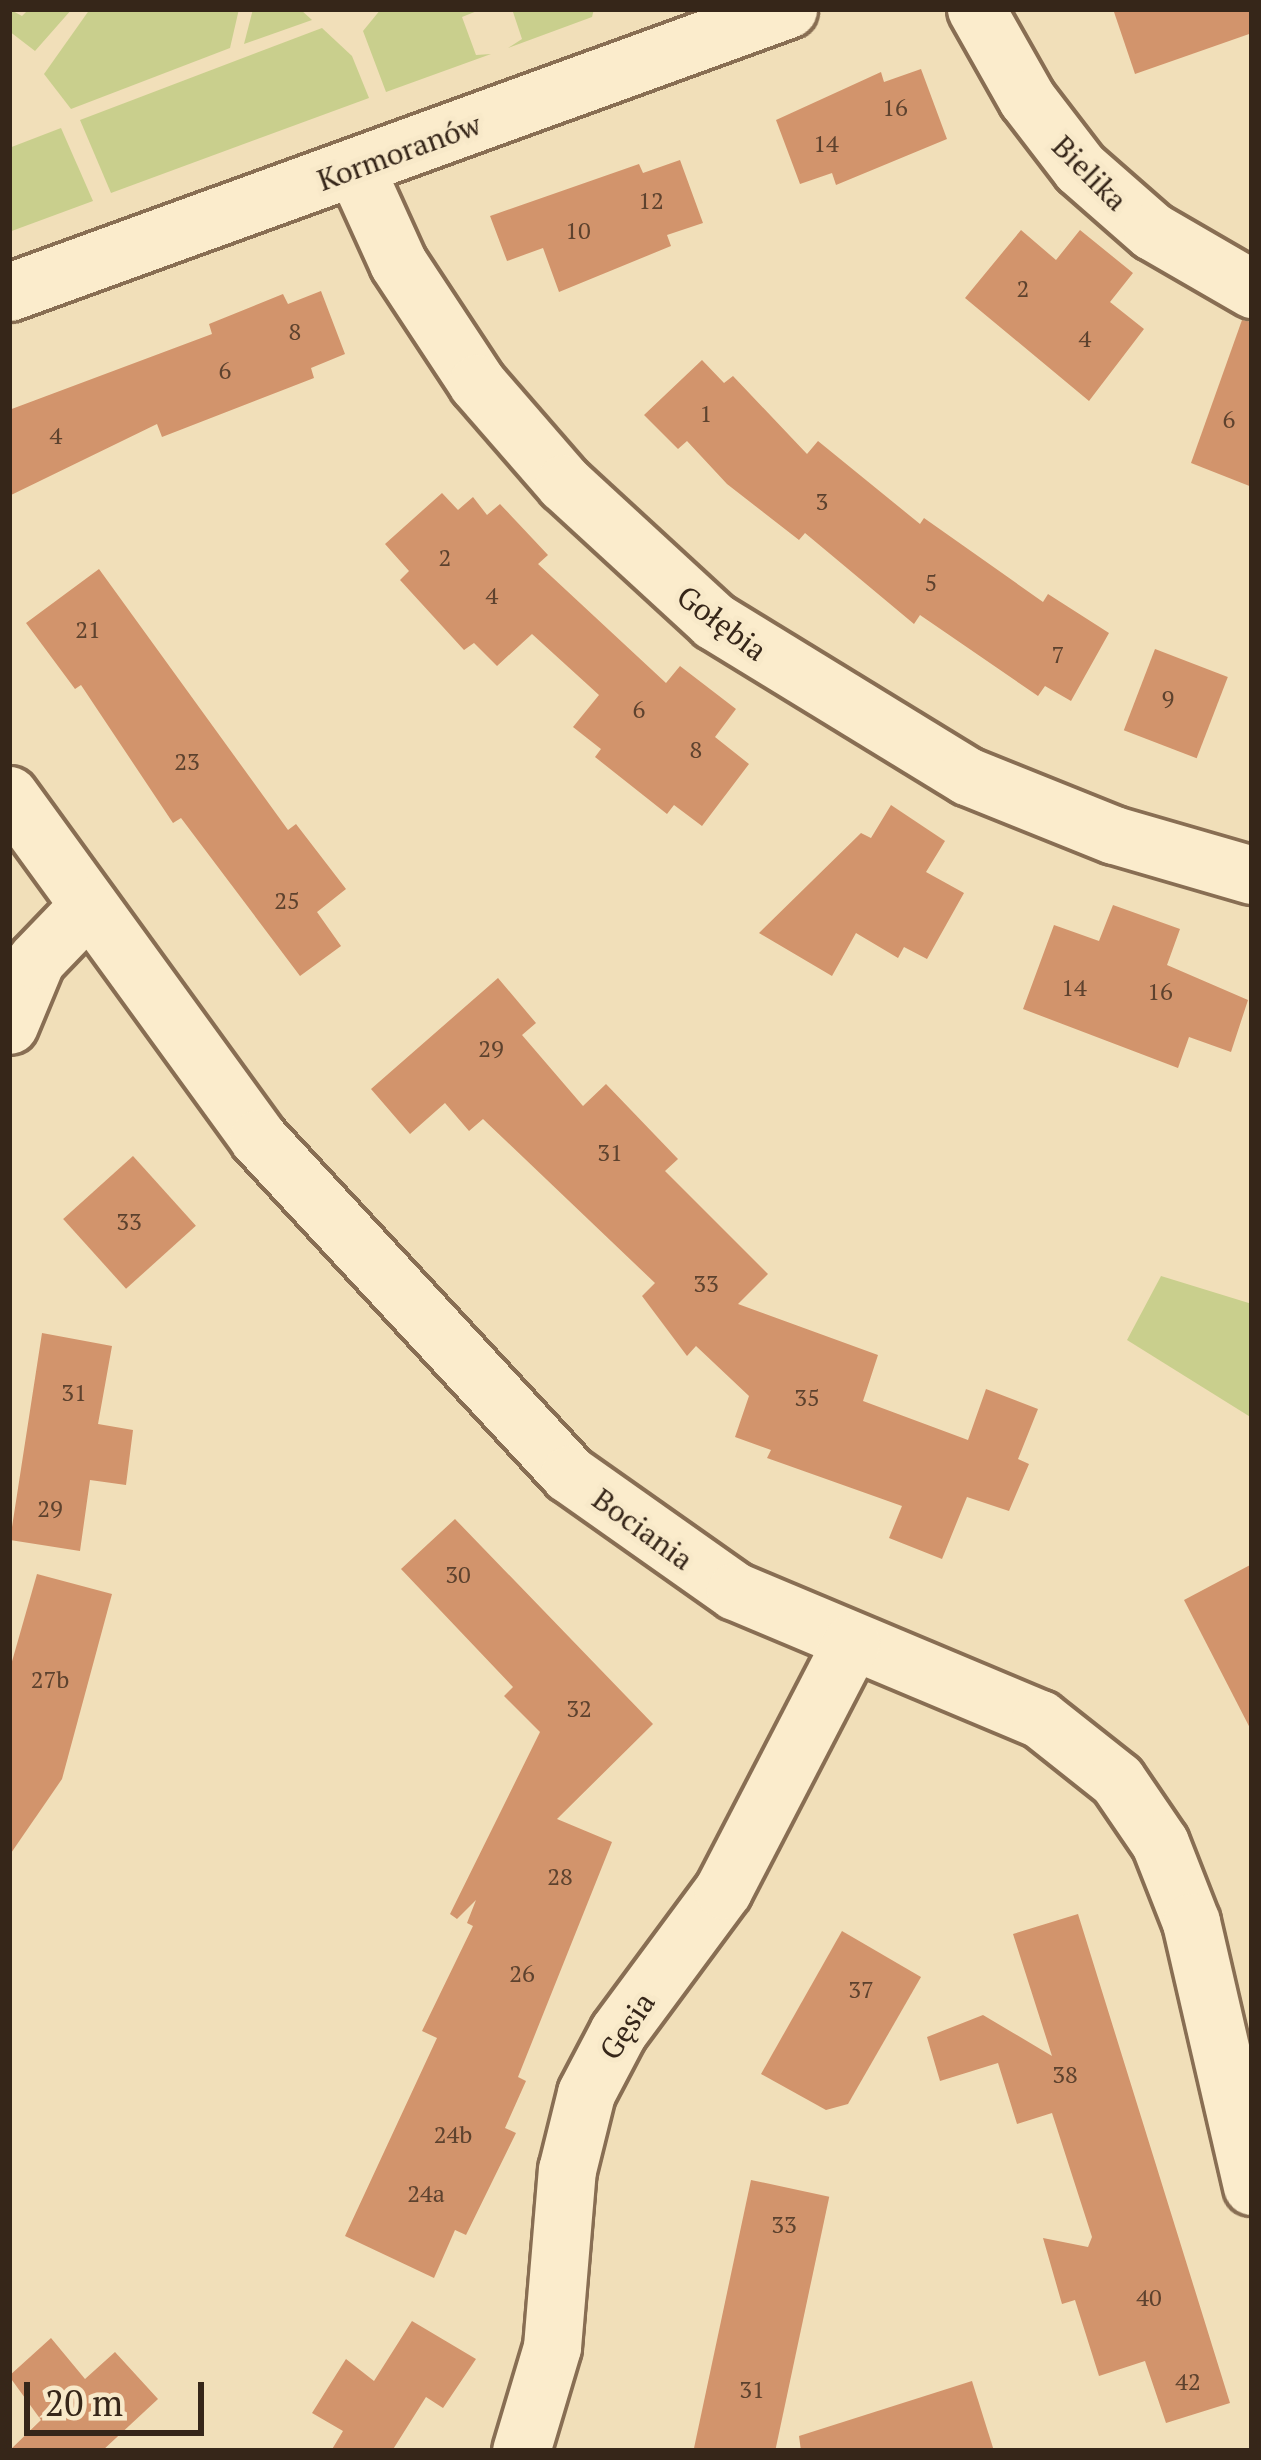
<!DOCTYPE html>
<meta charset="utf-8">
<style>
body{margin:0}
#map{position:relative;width:1261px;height:2460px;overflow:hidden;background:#f1dfb9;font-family:"PT Serif",serif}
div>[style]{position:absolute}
.green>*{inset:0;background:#c9cf8d}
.building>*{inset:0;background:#d2946c;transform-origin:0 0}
.roads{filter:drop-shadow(3px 0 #886e53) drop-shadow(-3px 0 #886e53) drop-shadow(0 3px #886e53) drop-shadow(0 -3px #886e53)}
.street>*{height:57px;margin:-28.5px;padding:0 28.5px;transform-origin:28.5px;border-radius:28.5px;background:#fbeccc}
span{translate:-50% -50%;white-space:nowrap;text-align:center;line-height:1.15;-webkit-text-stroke:10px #f8e9c9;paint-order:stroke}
.number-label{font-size:24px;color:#5d422e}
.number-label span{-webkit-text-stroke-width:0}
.street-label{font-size:30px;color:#362619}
.frame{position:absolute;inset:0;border:12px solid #362619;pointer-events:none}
.scale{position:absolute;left:24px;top:2382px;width:180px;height:54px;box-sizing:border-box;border:6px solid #362619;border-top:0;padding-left:15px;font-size:36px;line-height:42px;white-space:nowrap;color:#362619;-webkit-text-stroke:9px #f8e9c9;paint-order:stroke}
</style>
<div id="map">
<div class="green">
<div style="clip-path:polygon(9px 9px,22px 16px,29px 9px,72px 9px,35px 51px,9px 31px)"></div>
<div style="clip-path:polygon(90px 9px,239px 9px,230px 48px,71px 109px,44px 74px)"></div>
<div style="clip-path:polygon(253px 9px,300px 9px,312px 20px,244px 44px)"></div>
<div style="clip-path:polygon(381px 9px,482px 9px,462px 17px,476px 55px,491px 54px,386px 92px,363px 31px)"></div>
<div style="clip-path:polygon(512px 9px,594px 9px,592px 17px,508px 48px,522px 39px)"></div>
<div style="clip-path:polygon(322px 28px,352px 56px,369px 98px,111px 193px,80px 120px)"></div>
<div style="clip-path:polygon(61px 128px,93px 201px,9px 232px,9px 148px)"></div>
<div style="clip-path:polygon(1161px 1276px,1252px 1304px,1252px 1418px,1127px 1340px)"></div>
</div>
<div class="building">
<div style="clip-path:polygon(1113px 9px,1252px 9px,1252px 33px,1135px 74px)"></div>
<div style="clip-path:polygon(921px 69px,947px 139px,836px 185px,832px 173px,800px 184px,776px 120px,881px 72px,884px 82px)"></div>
<div style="clip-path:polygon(680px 160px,703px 223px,667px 235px,671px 246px,559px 292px,543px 248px,507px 261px,490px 216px,639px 164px,643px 173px)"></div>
<div style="clip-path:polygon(1021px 230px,1056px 260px,1080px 230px,1133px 273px,1110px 302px,1144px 329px,1089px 401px,965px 298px)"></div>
<div style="clip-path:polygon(321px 291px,345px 354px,311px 368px,314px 378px,162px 437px,157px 424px,9px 496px,9px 410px,212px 334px,209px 324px,283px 294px,288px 304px)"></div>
<div style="clip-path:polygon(1242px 320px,1252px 322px,1252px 487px,1191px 463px)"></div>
<div style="clip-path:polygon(702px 360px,724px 383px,733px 376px,807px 454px,818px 441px,920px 524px,924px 518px,1043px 602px,1048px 594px,1109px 633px,1071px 701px,1045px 686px,1038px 696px,920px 615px,914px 624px,805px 533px,799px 540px,727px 484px,687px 441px,678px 449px,644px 415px)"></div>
<div style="clip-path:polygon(442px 493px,458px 510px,473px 497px,487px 515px,500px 504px,548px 555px,538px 564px,666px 683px,680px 666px,736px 709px,715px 737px,749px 764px,702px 826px,674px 805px,667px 814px,595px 757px,601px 749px,573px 727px,599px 695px,532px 634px,497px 666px,474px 643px,464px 650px,400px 580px,409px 571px,385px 544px)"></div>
<div style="clip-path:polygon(99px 569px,288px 830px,296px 824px,346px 889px,317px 912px,341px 946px,300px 976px,181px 818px,173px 823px,81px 685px,75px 689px,26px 623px)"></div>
<div style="left:1155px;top:649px;width:78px;height:87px;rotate:21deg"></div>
<div style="clip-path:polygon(891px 805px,945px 841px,926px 872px,964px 893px,927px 959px,904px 947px,898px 958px,856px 933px,832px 976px,759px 933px,861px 833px,871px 838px)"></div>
<div style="clip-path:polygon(1113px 905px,1180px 929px,1167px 965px,1248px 1000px,1231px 1052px,1189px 1037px,1178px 1068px,1023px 1009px,1054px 925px,1099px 941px)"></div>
<div style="clip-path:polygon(498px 978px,536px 1023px,522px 1035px,583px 1106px,606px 1084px,678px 1159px,665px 1171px,768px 1274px,738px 1304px,878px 1355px,863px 1401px,968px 1440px,986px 1389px,1038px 1409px,1018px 1459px,1029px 1464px,1009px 1511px,967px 1497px,942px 1559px,889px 1538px,902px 1506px,767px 1458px,771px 1450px,735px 1437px,749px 1396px,696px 1346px,687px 1356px,642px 1296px,655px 1283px,483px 1119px,469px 1131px,445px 1103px,410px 1134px,371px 1089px)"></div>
<div style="left:133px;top:1156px;width:94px;height:94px;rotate:48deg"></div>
<div style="clip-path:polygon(42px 1333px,112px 1346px,98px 1424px,133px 1430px,126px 1485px,90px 1480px,80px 1551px,10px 1540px)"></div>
<div style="clip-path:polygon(455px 1519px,653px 1724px,557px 1819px,612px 1842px,518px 2077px,526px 2081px,505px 2128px,516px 2133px,466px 2235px,455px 2230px,434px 2278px,345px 2236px,437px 2038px,422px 2031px,473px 1926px,467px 1923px,476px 1900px,457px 1919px,450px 1914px,540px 1732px,504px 1696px,513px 1687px,401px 1569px)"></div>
<div style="clip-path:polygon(1252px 1564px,1252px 1732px,1184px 1600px)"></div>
<div style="clip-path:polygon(37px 1574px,112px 1594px,62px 1779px,9px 1856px,9px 1672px)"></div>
<div style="clip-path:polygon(1078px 1914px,1230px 2403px,1166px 2423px,1145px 2361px,1099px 2376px,1075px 2300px,1062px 2304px,1043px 2238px,1088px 2247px,1092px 2237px,1052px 2113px,1017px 2124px,998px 2063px,940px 2081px,927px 2037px,983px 2015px,1052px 2056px,1013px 1934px)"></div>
<div style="clip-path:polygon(842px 1931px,921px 1977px,848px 2104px,826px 2110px,761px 2074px)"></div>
<div style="left:751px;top:2180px;width:80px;height:276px;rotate:12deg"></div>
<div style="clip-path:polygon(412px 2321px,476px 2359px,443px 2408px,426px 2397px,392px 2451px,331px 2451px,343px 2431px,312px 2413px,346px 2359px,374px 2381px)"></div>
<div style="clip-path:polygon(51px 2338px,85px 2379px,115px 2352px,158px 2399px,102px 2451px,9px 2451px,41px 2420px,9px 2376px)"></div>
<div style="clip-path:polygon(972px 2381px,994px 2451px,801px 2451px,799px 2436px)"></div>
</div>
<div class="roads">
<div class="street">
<div style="left:976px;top:9px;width:103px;rotate:60.5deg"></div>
<div style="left:1027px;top:99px;width:87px;rotate:52.5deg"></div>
<div style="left:1080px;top:168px;width:96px;rotate:41.2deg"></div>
<div style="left:1152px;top:231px;width:116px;rotate:30.1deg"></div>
<div style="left:355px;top:168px;width:104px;rotate:65.6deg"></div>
<div style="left:398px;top:263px;width:144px;rotate:56.6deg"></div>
<div style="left:477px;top:383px;width:133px;rotate:49deg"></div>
<div style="left:564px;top:483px;width:204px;rotate:42.6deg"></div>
<div style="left:714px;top:621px;width:297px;rotate:31.5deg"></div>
<div style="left:967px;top:776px;width:158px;rotate:21.9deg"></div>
<div style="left:1114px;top:835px;width:144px;rotate:16.2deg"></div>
<div style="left:9px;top:292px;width:829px;rotate:-19.97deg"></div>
<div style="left:9px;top:795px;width:424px;rotate:54deg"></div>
<div style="left:258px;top:1138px;width:458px;rotate:47.2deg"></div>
<div style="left:569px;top:1474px;width:203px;rotate:35.2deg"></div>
<div style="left:735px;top:1591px;width:331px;rotate:22.8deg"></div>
<div style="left:1040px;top:1719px;width:98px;rotate:38.4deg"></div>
<div style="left:1117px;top:1780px;width:76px;rotate:55.7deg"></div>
<div style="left:1160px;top:1843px;width:85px;rotate:68.6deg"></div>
<div style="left:1191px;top:1922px;width:271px;rotate:77deg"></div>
<div style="left:9px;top:1025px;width:70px;rotate:-67.4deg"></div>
<div style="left:36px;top:960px;width:76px;rotate:-46.1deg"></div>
<div style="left:521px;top:2451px;width:109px;rotate:-73.4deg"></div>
<div style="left:552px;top:2347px;width:178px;rotate:-85.2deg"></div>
<div style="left:567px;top:2170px;width:79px;rotate:-76.1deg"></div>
<div style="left:586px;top:2093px;width:69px;rotate:-62.3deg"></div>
<div style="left:618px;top:2032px;width:177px;rotate:-53.5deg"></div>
<div style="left:723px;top:1890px;width:278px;rotate:-62.6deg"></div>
</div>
</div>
<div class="number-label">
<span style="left:895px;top:108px">16</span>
<span style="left:826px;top:144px">14</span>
<span style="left:651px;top:201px">12</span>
<span style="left:578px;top:231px">10</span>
<span style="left:1023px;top:289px">2</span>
<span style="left:295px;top:332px">8</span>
<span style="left:1085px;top:339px">4</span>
<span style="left:225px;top:371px">6</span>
<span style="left:706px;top:414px">1</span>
<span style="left:1229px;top:420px">6</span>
<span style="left:56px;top:436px">4</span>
<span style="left:822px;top:502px">3</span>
<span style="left:445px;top:558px">2</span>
<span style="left:931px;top:583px">5</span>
<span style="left:492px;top:596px">4</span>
<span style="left:88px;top:630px">21</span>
<span style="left:1058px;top:655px">7</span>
<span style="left:1168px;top:699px">9</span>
<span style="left:639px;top:710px">6</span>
<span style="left:696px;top:750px">8</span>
<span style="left:187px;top:762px">23</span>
<span style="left:287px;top:901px">25</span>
<span style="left:1074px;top:988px">14</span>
<span style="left:1160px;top:992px">16</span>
<span style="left:491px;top:1049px">29</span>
<span style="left:610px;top:1153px">31</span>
<span style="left:129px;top:1222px">33</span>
<span style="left:706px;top:1284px">33</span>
<span style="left:74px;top:1393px">31</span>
<span style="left:807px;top:1398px">35</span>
<span style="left:50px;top:1509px">29</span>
<span style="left:458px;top:1575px">30</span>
<span style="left:50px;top:1680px">27b</span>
<span style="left:579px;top:1709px">32</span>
<span style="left:560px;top:1877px">28</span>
<span style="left:522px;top:1974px">26</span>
<span style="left:861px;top:1990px">37</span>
<span style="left:1065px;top:2075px">38</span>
<span style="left:453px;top:2135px">24b</span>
<span style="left:426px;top:2194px">24a</span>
<span style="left:784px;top:2225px">33</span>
<span style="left:1149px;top:2298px">40</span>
<span style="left:1188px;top:2382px">42</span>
<span style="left:752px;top:2390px">31</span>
</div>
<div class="street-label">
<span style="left:399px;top:152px;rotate:-20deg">Kormoranów</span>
<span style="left:1090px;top:173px;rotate:45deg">Bielika</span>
<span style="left:722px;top:623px;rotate:37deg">Gołębia</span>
<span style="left:643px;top:1529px;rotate:36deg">Bociania</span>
<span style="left:627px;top:2026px;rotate:-56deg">Gęsia</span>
</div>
<div class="frame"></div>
<div class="scale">20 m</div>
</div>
